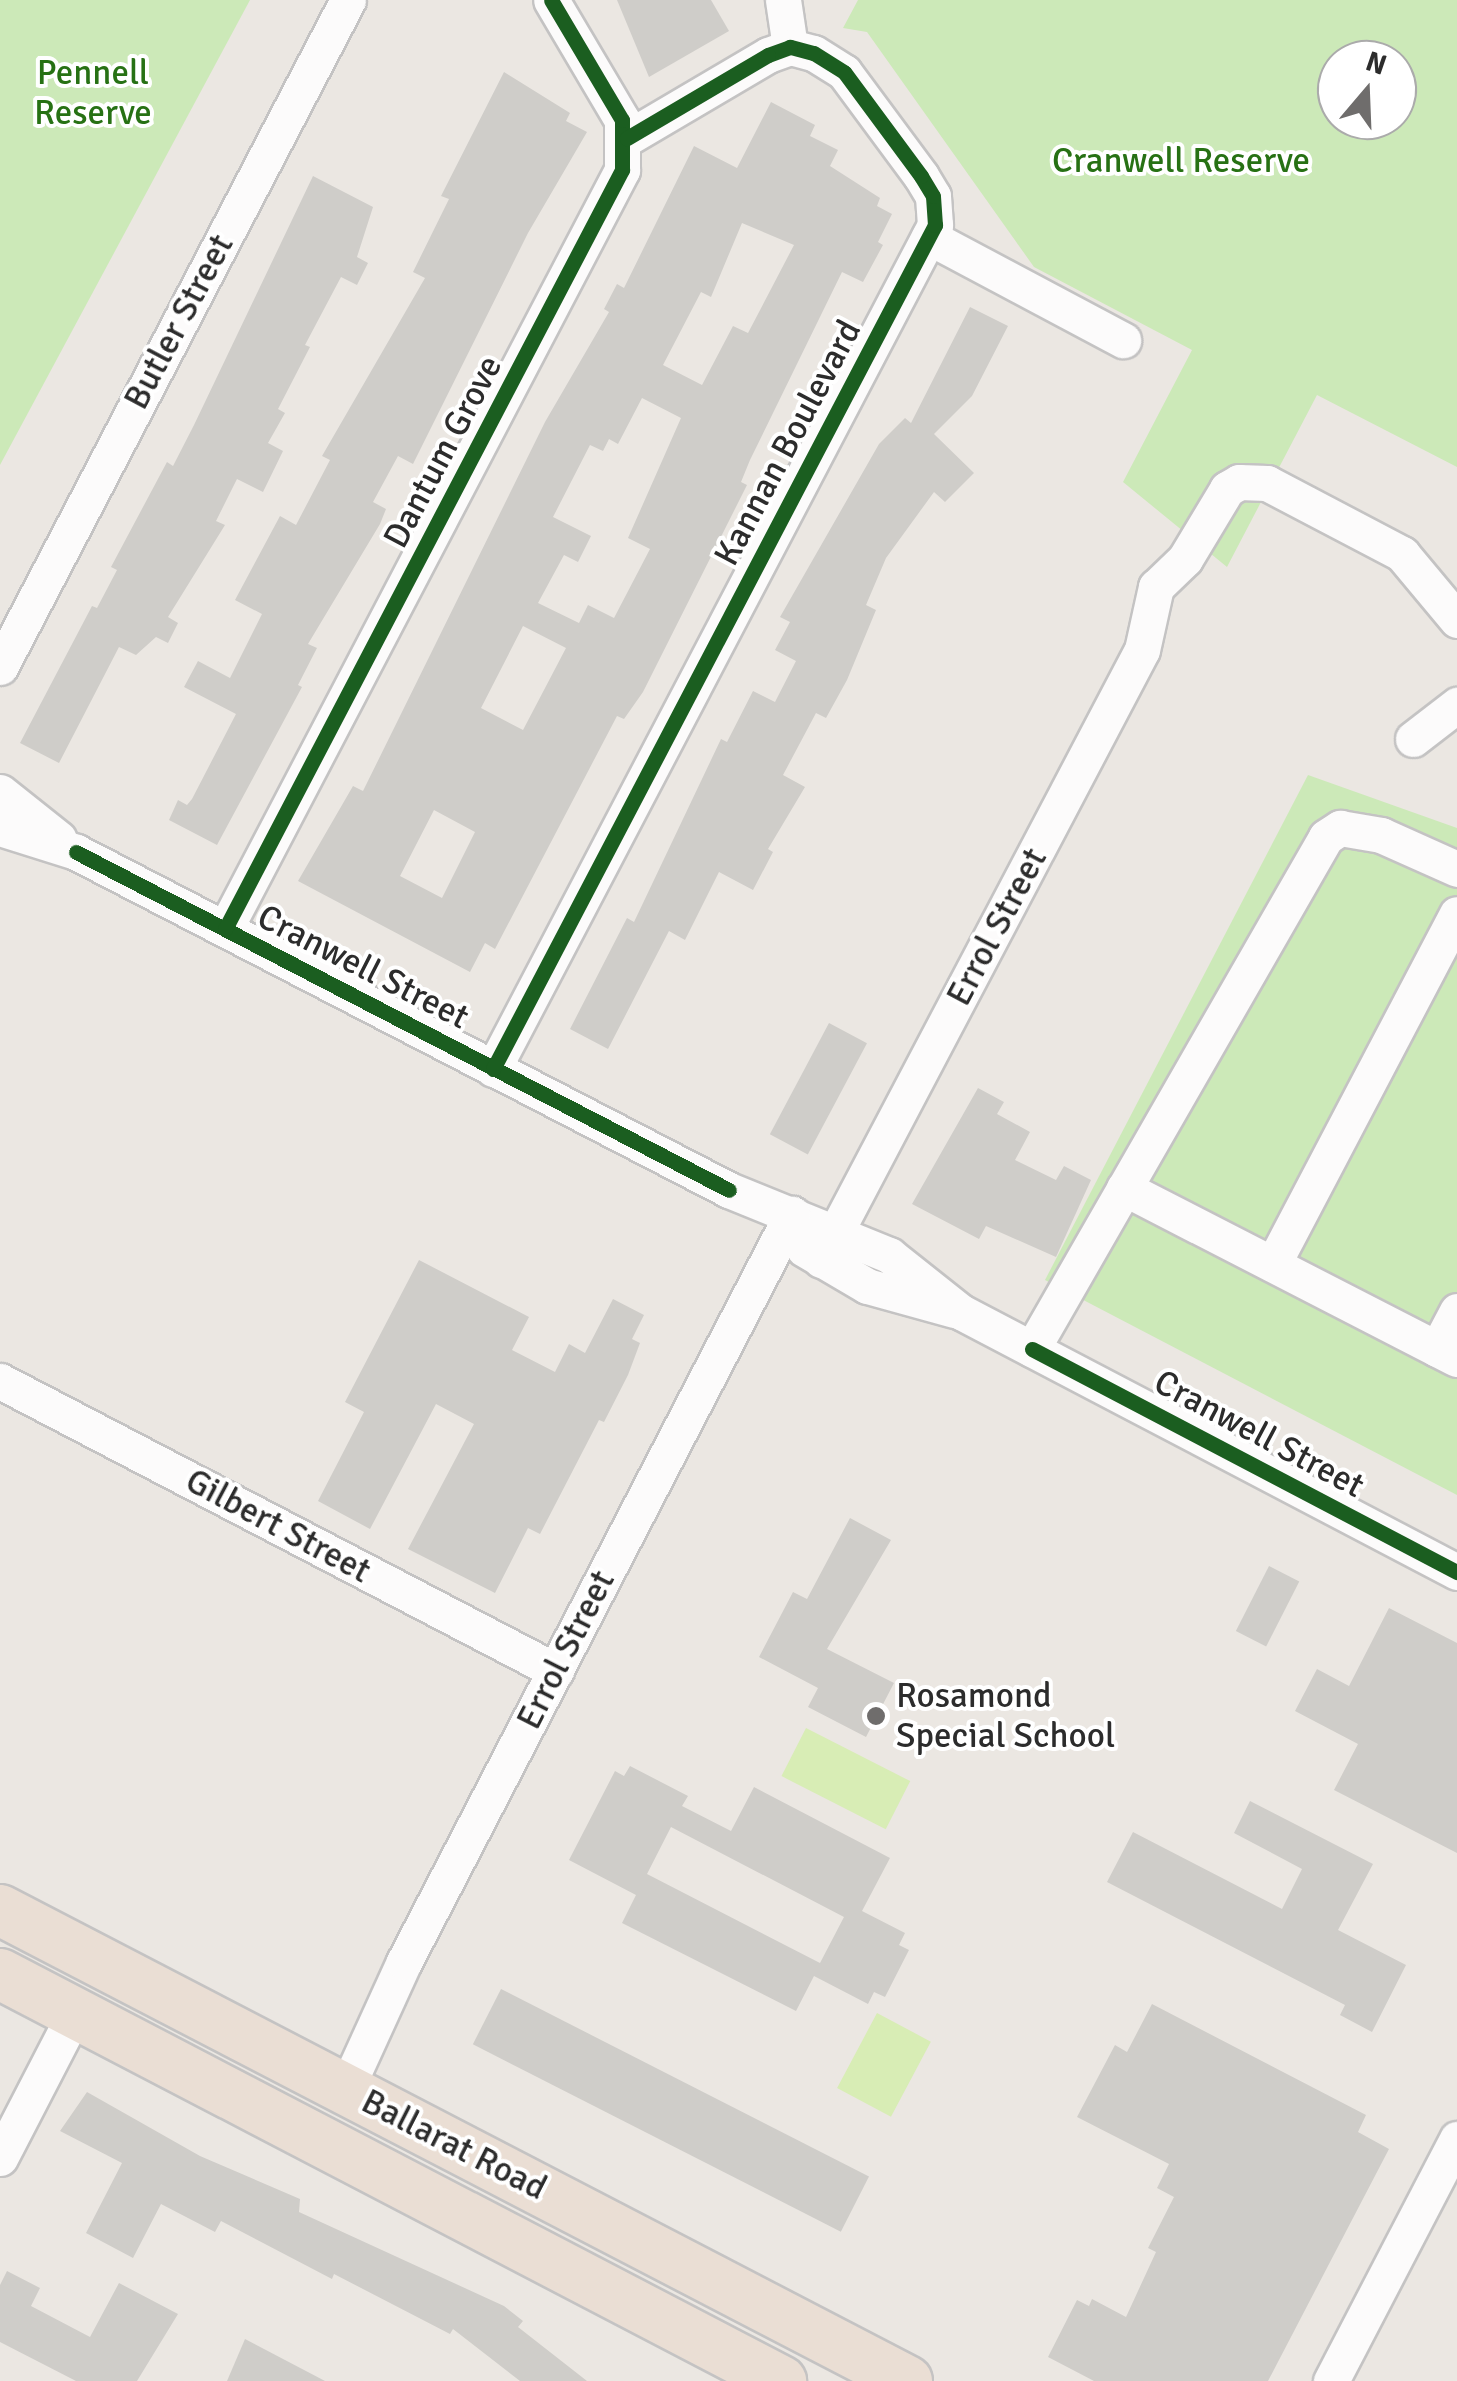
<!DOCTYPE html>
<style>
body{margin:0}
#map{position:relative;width:1457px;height:2381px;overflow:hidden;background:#ebe7e2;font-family:Signika,sans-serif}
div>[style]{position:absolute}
.green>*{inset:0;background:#cce9b8}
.pitch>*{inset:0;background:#d8edb5;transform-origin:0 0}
.building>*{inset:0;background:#cfcdc9;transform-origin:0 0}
.roads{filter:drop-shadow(2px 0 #c4c3c3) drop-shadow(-2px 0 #c4c3c3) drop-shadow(0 2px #c4c3c3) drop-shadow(0 -2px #c4c3c3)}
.minor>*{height:35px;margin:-17.5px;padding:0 17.5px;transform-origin:17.5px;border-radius:17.5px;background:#fcfbfb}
.highway>*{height:50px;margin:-25px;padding:0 25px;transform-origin:25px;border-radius:25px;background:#eaded4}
.cycleway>*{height:15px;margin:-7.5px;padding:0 7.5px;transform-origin:7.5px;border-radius:7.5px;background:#1b5e20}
.dots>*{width:28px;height:28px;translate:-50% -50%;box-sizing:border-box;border:5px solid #fff;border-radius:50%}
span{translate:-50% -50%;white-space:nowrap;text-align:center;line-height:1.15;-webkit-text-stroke:8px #fff;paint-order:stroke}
.park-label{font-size:35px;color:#277114}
.street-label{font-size:35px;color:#2c2c2c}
.poi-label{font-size:35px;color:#2c2c2c}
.left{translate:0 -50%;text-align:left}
.north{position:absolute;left:1317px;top:40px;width:100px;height:100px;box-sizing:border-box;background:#fff;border:2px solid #ababab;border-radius:50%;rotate:19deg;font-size:28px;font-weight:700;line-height:40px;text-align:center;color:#2c2c2c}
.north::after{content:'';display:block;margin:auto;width:35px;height:45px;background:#6f6d6c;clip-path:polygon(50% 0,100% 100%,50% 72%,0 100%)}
</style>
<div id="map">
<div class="green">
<div style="clip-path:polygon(0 0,250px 0,0 465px)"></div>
<div style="clip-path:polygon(evenodd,858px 0,1457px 0,1457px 467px,1317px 395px,1227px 567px,1123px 482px,1192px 350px,1034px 267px,867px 32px,843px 28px,858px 0,1337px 60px,1397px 60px,1397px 120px,1337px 120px,1337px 60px)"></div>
<div style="clip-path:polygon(1308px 775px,1457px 828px,1457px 1495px,1045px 1280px)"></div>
</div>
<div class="pitch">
<div style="left:806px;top:1728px;width:117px;height:54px;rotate:27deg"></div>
<div style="left:877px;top:2013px;width:61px;height:85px;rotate:28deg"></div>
</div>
<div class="building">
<div style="clip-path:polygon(617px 0,711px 0,729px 31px,649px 77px)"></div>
<div style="clip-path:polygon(504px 72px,570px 113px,566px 121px,587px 132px,528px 233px,413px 464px,398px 456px,373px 502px,386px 509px,380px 524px,308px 644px,317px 648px,298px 685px,302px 687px,217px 845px,169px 820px,178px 800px,187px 805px,192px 799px,236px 714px,184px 687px,198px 661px,230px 678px,262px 614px,235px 600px,280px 516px,296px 525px,330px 460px,322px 456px,425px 278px,413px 272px,449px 199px,441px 196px)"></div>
<div style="clip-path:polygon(evenodd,771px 102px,815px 125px,810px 136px,838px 150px,830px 166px,880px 198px,877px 206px,892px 214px,878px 242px,883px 245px,863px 282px,842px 272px,750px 460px,741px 482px,747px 485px,643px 692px,624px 719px,617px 716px,495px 949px,485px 943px,470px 972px,298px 881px,353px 786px,363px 791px,545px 422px,609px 312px,604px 309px,617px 284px,624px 288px,694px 146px,737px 168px,771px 102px,742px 223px,794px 245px,748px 333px,733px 326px,702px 385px,663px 365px,701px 292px,711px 297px,742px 223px,771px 102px,642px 398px,681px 418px,628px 538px,650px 549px,614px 618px,588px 605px,579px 623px,538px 603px,564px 555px,578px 562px,591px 536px,553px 517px,590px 445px,603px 451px,609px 439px,618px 444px,642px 398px,771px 102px,523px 626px,566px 648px,523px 730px,481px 708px,523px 626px,771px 102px,434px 810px,475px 832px,442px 898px,400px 876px,434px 810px)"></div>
<div style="clip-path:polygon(313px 176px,373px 207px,357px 257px,368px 263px,357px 285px,341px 277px,305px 345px,310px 347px,278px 409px,285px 413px,268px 443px,283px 451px,263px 492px,237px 479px,216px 521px,225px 525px,168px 617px,178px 623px,168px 643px,156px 637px,136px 655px,119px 647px,59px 763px,20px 743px,92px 606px,97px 608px,117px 570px,111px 567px,167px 462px,173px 466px,194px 425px)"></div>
<div style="clip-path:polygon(970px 307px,1008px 326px,972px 396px,934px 434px,974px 473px,945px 502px,934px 492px,886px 558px,866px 605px,876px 610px,847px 680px,826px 718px,816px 713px,783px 775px,805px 787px,768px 849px,773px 852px,753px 890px,719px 872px,685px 940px,669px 931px,608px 1049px,570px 1029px,627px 918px,634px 922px,721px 739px,727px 742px,753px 691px,775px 702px,796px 661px,775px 650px,790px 622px,780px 617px,879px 444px,905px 418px,911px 423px)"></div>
<div style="left:829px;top:1023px;width:43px;height:126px;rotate:28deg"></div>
<div style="clip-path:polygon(978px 1088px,1004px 1102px,997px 1114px,1030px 1132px,1015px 1160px,1056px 1180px,1064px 1166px,1091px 1180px,1056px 1257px,986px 1226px,979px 1239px,912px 1204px)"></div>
<div style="clip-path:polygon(419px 1260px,529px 1317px,512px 1350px,555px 1372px,569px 1344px,585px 1353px,613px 1299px,644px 1315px,632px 1339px,640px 1343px,628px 1375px,604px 1422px,599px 1420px,540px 1534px,528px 1528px,495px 1593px,408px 1549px,474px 1424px,436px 1404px,370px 1529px,318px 1501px,364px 1412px,345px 1402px)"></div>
<div style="clip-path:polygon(850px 1518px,891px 1540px,827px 1649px,894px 1683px,866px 1737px,808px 1707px,818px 1688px,759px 1657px,793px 1592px,807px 1599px)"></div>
<div style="left:1269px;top:1566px;width:34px;height:73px;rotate:27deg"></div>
<div style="clip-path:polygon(1389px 1608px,1457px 1643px,1457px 1853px,1334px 1790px,1358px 1744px,1295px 1711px,1317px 1669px,1349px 1686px)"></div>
<div style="clip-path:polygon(evenodd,630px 1766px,688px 1796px,682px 1806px,731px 1831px,754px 1787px,890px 1858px,862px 1911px,905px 1933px,899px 1945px,909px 1950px,885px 1997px,874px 1992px,868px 2004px,814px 1976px,796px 2011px,622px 1923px,636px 1895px,569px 1860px,615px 1771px,624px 1776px,630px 1766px,671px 1827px,844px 1917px,820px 1963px,647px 1874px,671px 1827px)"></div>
<div style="clip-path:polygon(1250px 1801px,1373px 1864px,1338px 1930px,1406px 1965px,1372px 2032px,1340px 2015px,1345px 2005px,1107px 1882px,1133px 1832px,1282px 1909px,1302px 1869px,1234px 1833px)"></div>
<div style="left:501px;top:1989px;width:413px;height:62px;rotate:27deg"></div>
<div style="clip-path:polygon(1152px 2004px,1366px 2115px,1358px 2132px,1389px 2149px,1268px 2381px,1094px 2381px,1048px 2357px,1077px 2300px,1089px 2306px,1092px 2299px,1126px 2317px,1156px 2252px,1148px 2248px,1174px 2197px,1157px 2188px,1169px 2164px,1077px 2117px,1115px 2045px,1127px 2052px)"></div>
<div style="clip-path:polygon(87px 2092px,200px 2156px,300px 2199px,299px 2212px,504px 2306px,523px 2321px,518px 2327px,587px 2381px,520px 2381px,453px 2329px,450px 2334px,334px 2274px,332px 2279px,221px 2221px,215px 2232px,161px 2204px,133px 2258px,86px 2233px,122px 2163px,60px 2131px)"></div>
<div style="clip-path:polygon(7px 2271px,40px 2288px,31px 2306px,90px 2337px,119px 2283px,178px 2314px,137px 2381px,76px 2381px,0 2342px,0 2285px)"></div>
<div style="clip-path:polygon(245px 2339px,325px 2381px,227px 2381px)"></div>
</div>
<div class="roads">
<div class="minor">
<div style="left:783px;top:0;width:48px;rotate:81.5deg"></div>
<div style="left:929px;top:237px;width:220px;rotate:28deg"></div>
<div style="left:0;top:667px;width:752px;rotate:-62.45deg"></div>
<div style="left:1413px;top:739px;width:56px;rotate:-37.7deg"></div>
<div style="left:0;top:792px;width:75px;rotate:38.5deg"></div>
<div style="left:0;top:828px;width:80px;rotate:17.5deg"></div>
<div style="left:76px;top:852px;width:735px;rotate:27.37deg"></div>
<div style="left:729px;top:1190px;width:173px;rotate:22.1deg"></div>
<div style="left:889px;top:1255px;width:92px;rotate:38.4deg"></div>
<div style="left:961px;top:1312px;width:560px;rotate:27.66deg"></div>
<div style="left:225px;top:929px;width:857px;rotate:-62.39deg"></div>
<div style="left:622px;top:170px;width:50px;rotate:-90deg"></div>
<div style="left:622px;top:120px;width:139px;rotate:-120.6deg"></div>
<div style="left:493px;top:1069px;width:953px;rotate:-62.36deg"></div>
<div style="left:935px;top:225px;width:29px;rotate:-94deg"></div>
<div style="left:933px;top:196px;width:23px;rotate:-121deg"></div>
<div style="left:921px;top:176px;width:129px;rotate:-126.5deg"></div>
<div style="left:844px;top:72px;width:36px;rotate:-148deg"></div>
<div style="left:813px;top:53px;width:24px;rotate:-165deg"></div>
<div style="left:790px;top:47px;width:23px;rotate:160deg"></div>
<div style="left:768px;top:55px;width:164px;rotate:149.5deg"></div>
<div style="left:1124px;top:1188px;width:374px;rotate:27.2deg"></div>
<div style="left:804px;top:1249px;width:73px;rotate:30.4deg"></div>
<div style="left:867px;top:1286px;width:90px;rotate:15.4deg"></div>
<div style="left:821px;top:1260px;width:689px;rotate:-62.25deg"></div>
<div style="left:1142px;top:650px;width:65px;rotate:-77.5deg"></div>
<div style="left:1156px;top:587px;width:40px;rotate:-44deg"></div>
<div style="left:1185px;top:559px;width:82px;rotate:-59deg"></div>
<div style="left:1227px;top:489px;width:14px;rotate:-30deg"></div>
<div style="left:1239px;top:482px;width:28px;rotate:2deg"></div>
<div style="left:1267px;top:483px;width:153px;rotate:27.7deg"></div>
<div style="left:1402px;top:554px;width:86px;rotate:50.2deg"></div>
<div style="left:1273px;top:1264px;width:395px;rotate:-62.3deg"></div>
<div style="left:1032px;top:1349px;width:590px;rotate:-60.13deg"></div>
<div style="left:1326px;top:837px;width:17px;rotate:-33deg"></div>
<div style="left:1340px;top:828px;width:42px;rotate:9.7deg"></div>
<div style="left:1381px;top:835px;width:83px;rotate:24.1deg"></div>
<div style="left:1437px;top:1349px;width:43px;rotate:-62.2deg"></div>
<div style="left:0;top:1381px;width:627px;rotate:27.55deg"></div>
<div style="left:346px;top:2089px;width:140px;rotate:-65.5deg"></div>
<div style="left:404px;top:1962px;width:843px;rotate:-62.58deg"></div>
<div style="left:0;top:2158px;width:163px;rotate:-62.7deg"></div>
<div style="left:1331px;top:2381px;width:273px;rotate:-62.5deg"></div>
</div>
<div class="highway">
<div style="left:0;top:1910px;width:1022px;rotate:27.44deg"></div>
<div style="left:0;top:1974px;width:881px;rotate:27.53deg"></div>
</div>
</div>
<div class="cycleway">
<div style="left:76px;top:852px;width:735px;rotate:27.37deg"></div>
<div style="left:225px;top:929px;width:857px;rotate:-62.39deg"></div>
<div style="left:622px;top:170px;width:50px;rotate:-90deg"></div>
<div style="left:622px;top:120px;width:139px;rotate:-120.6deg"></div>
<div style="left:493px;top:1069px;width:953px;rotate:-62.36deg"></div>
<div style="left:935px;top:225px;width:29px;rotate:-94deg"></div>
<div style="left:933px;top:196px;width:23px;rotate:-121deg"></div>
<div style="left:921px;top:176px;width:129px;rotate:-126.5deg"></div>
<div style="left:844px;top:72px;width:36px;rotate:-148deg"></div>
<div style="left:813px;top:53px;width:24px;rotate:-165deg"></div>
<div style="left:790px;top:47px;width:23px;rotate:160deg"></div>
<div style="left:768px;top:55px;width:164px;rotate:149.5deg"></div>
<div style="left:1032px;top:1349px;width:480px;rotate:27.7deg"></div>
</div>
<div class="dots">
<div style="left:876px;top:1716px;background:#6f6d6c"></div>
</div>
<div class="park-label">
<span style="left:93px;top:93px">Pennell<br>Reserve</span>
<span style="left:1181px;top:161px">Cranwell Reserve</span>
</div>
<div class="street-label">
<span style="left:179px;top:322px;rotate:-62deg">Butler Street</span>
<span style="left:788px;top:443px;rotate:-62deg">Kannan Boulevard</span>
<span style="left:443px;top:452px;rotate:-62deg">Dantum Grove</span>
<span style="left:997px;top:927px;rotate:-62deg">Errol Street</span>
<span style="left:363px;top:967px;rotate:27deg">Cranwell Street</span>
<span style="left:1259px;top:1434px;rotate:28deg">Cranwell Street</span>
<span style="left:278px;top:1526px;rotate:28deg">Gilbert Street</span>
<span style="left:566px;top:1650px;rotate:-63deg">Errol Street</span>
<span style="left:454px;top:2145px;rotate:27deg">Ballarat Road</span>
</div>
<div class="poi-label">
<span class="left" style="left:896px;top:1716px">Rosamond<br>Special School</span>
</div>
<div class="north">N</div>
</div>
